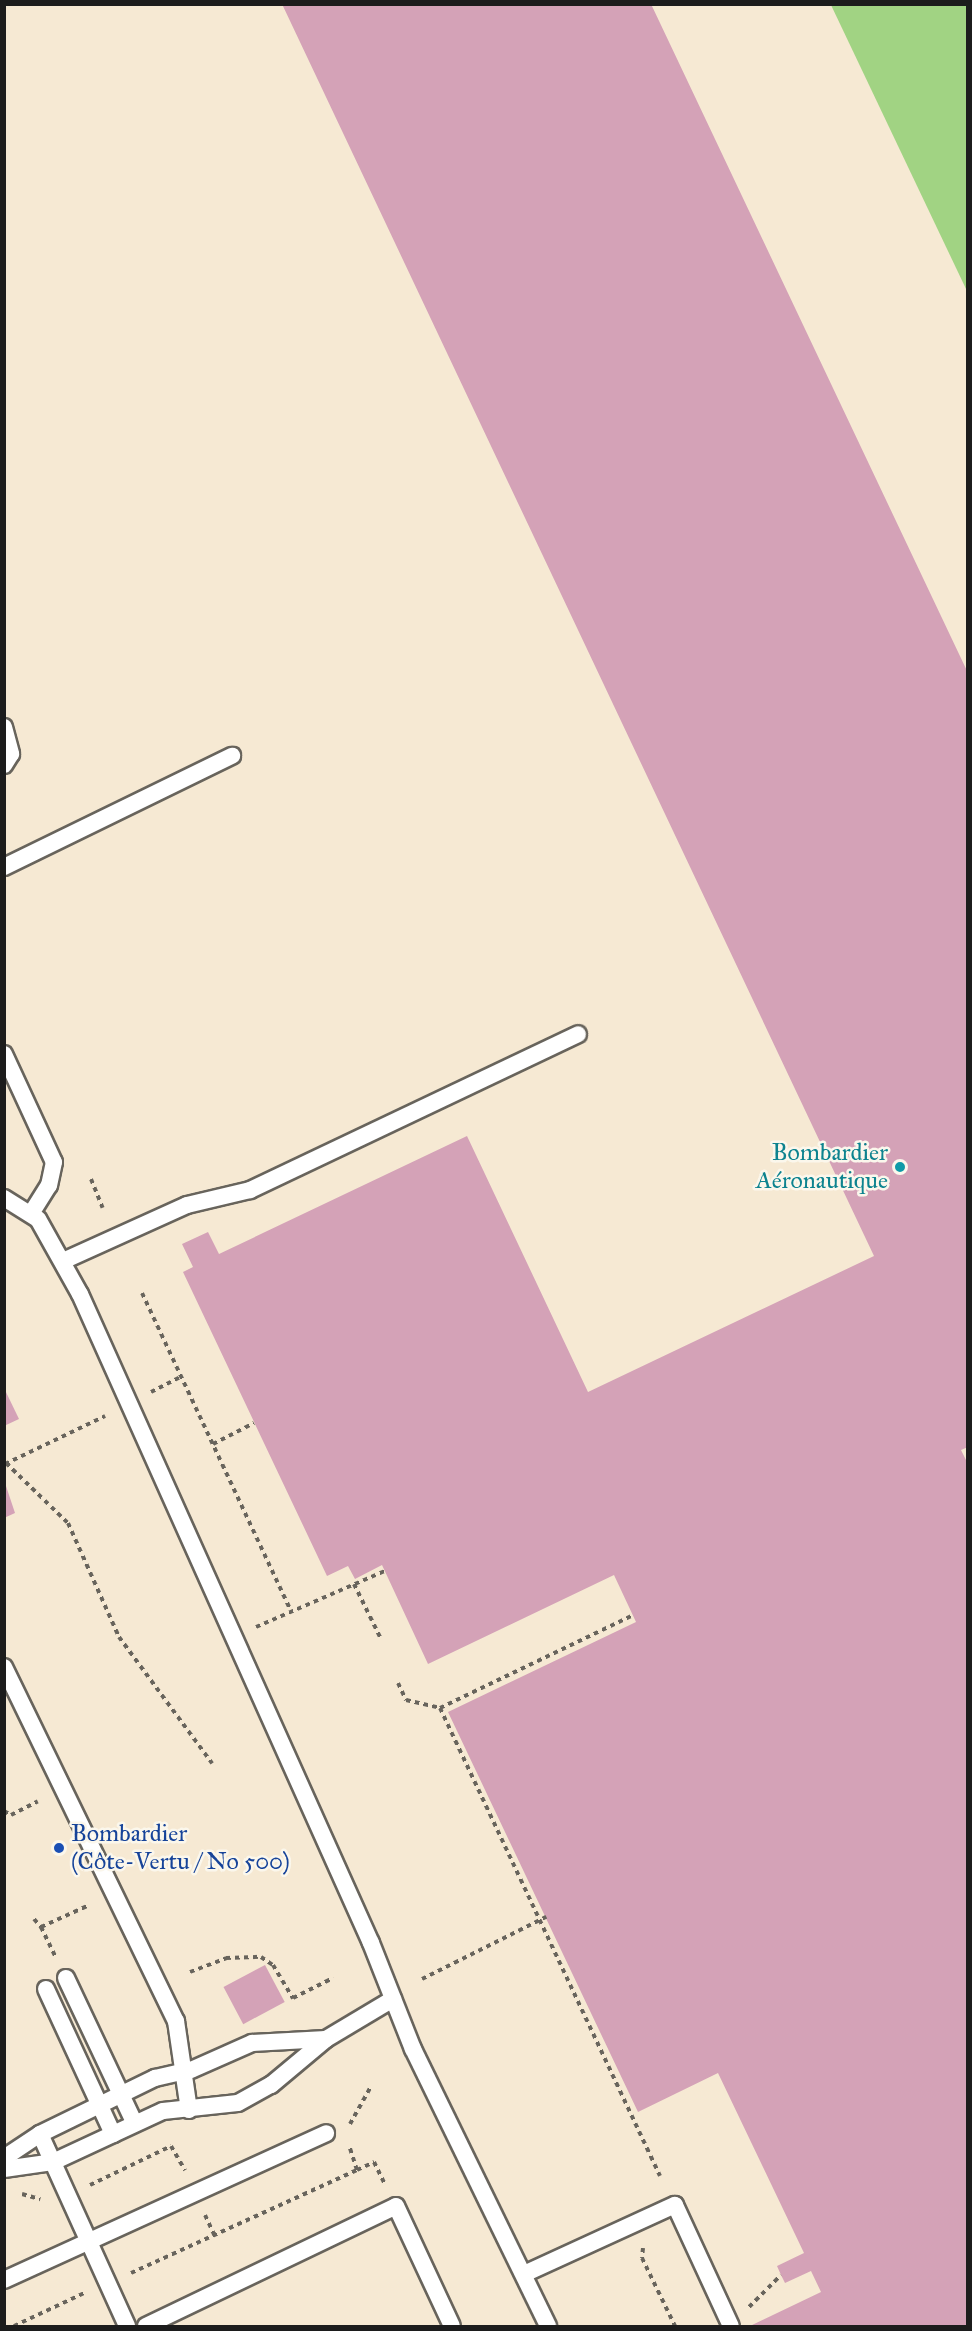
<!DOCTYPE html>
<meta charset="utf-8">
<style>
body{margin:0}
#map{position:relative;width:972px;height:2331px;overflow:hidden;background:#f6e9d3;font-family:"IM FELL Great Primer",serif}
div>[style]{position:absolute}
.green>*{inset:0;background:#a1d383}
.building>*{inset:0;background:#d4a2b7;transform-origin:0 0}
.path>*{height:4px;margin-top:-2px;transform-origin:0;background:repeating-linear-gradient(90deg,#68645c 0 4.5px,transparent 0 9px)}
.roads{filter:drop-shadow(2px 0 #68645c) drop-shadow(-2px 0 #68645c) drop-shadow(0 2px #68645c) drop-shadow(0 -2px #68645c)}
.service>*{height:16px;margin:-8px;padding:0 8px;transform-origin:8px;border-radius:8px;background:#fff}
.dots>*{width:16px;height:16px;translate:-50% -50%;box-sizing:border-box;border:3px solid #fbf7ec;border-radius:50%}
span{translate:-50% -50%;white-space:nowrap;text-align:center;line-height:1.15;-webkit-text-stroke:5px #fbf7ec;paint-order:stroke}
.culture-label{font-size:24px;color:#0d838f}
.right{translate:-100% -50%;text-align:right}
.transit-label{font-size:24px;color:#164399}
.left{translate:0 -50%;text-align:left}
.frame{position:absolute;inset:0;border:6px solid #1c1c1c;pointer-events:none}
</style>
<div id="map">
<div class="green">
<div style="clip-path:polygon(831px 5px,967px 5px,967px 291px)"></div>
</div>
<div class="building">
<div style="clip-path:polygon(282px 4px,651px 4px,968px 673px,968px 1447px,961px 1450px,968px 1464px,968px 2326px,750px 2326px,821px 2292px,811px 2271px,785px 2283px,781px 2275px,777px 2266px,804px 2253px,718px 2073px,638px 2112px,448px 1712px,636px 1622px,614px 1575px,428px 1664px,382px 1565px,355px 1579px,348px 1566px,327px 1576px,183px 1272px,193px 1267px,182px 1244px,208px 1232px,219px 1254px,467px 1136px,588px 1392px,874px 1256px)"></div>
<div style="clip-path:polygon(4px 1388px,19px 1419px,4px 1426px)"></div>
<div style="clip-path:polygon(4px 1480px,15px 1513px,4px 1518px)"></div>
<div style="left:265px;top:1965px;width:42px;height:47px;rotate:62deg"></div>
</div>
<div class="path">
<div style="left:91px;top:1179px;width:31px;rotate:68deg"></div>
<div style="left:142px;top:1293px;width:351px;rotate:64.9deg"></div>
<div style="left:151px;top:1392px;width:34px;rotate:-27deg"></div>
<div style="left:213px;top:1444px;width:46px;rotate:-27.1deg"></div>
<div style="left:6px;top:1463px;width:86px;rotate:44.1deg"></div>
<div style="left:68px;top:1523px;width:125px;rotate:65.9deg"></div>
<div style="left:119px;top:1637px;width:157px;rotate:53.6deg"></div>
<div style="left:5px;top:1464px;width:111px;rotate:-25.6deg"></div>
<div style="left:354px;top:1584px;width:59px;rotate:63.9deg"></div>
<div style="left:256px;top:1627px;width:141px;rotate:-23.5deg"></div>
<div style="left:398px;top:1683px;width:19px;rotate:65deg"></div>
<div style="left:406px;top:1700px;width:35px;rotate:13deg"></div>
<div style="left:440px;top:1708px;width:214px;rotate:-25.7deg"></div>
<div style="left:440px;top:1708px;width:517px;rotate:64.82deg"></div>
<div style="left:4px;top:1811px;width:8px;rotate:30deg"></div>
<div style="left:11px;top:1815px;width:30px;rotate:-27deg"></div>
<div style="left:34px;top:1919px;width:11px;rotate:49deg"></div>
<div style="left:41px;top:1927px;width:51px;rotate:-24.5deg"></div>
<div style="left:41px;top:1927px;width:32px;rotate:64deg"></div>
<div style="left:190px;top:1972px;width:39px;rotate:-21deg"></div>
<div style="left:226px;top:1958px;width:35px;rotate:-2deg"></div>
<div style="left:261px;top:1957px;width:14px;rotate:34deg"></div>
<div style="left:273px;top:1965px;width:39px;rotate:59deg"></div>
<div style="left:293px;top:1998px;width:45px;rotate:-26.6deg"></div>
<div style="left:422px;top:1979px;width:139px;rotate:-26.6deg"></div>
<div style="left:350px;top:2124px;width:41px;rotate:-60.9deg"></div>
<div style="left:357px;top:2170px;width:19px;rotate:-25deg"></div>
<div style="left:374px;top:2162px;width:25px;rotate:64deg"></div>
<div style="left:90px;top:2185px;width:90px;rotate:-25.7deg"></div>
<div style="left:171px;top:2146px;width:28px;rotate:60deg"></div>
<div style="left:22px;top:2194px;width:19px;rotate:16deg"></div>
<div style="left:205px;top:2215px;width:23px;rotate:65deg"></div>
<div style="left:643px;top:2248px;width:10px;rotate:96deg"></div>
<div style="left:642px;top:2258px;width:76px;rotate:64.1deg"></div>
<div style="left:131px;top:2273px;width:248px;rotate:-24.5deg"></div>
<div style="left:357px;top:2170px;width:25px;rotate:-108deg"></div>
<div style="left:749px;top:2307px;width:45px;rotate:-45deg"></div>
<div style="left:14px;top:2326px;width:77px;rotate:-25.2deg"></div>
</div>
<div class="roads">
<div class="service">
<div style="left:4px;top:727px;width:28px;rotate:75deg"></div>
<div style="left:11px;top:754px;width:13px;rotate:122deg"></div>
<div style="left:4px;top:867px;width:254px;rotate:-26deg"></div>
<div style="left:4px;top:1054px;width:119px;rotate:65.2deg"></div>
<div style="left:54px;top:1162px;width:24px;rotate:102deg"></div>
<div style="left:49px;top:1185px;width:34px;rotate:122deg"></div>
<div style="left:4px;top:1198px;width:40px;rotate:32deg"></div>
<div style="left:38px;top:1219px;width:86px;rotate:60.8deg"></div>
<div style="left:80px;top:1294px;width:711px;rotate:65.85deg"></div>
<div style="left:371px;top:1943px;width:114px;rotate:68.4deg"></div>
<div style="left:413px;top:2049px;width:308px;rotate:64deg"></div>
<div style="left:63px;top:1261px;width:136px;rotate:-24.3deg"></div>
<div style="left:187px;top:1205px;width:65px;rotate:-13.4deg"></div>
<div style="left:250px;top:1190px;width:363px;rotate:-25.4deg"></div>
<div style="left:4px;top:1667px;width:394px;rotate:64.1deg"></div>
<div style="left:176px;top:2021px;width:90px;rotate:81.7deg"></div>
<div style="left:66px;top:1978px;width:161px;rotate:64.7deg"></div>
<div style="left:46px;top:1989px;width:160px;rotate:65.2deg"></div>
<div style="left:40px;top:2134px;width:211px;rotate:65.6deg"></div>
<div style="left:4px;top:2158px;width:43px;rotate:-33.7deg"></div>
<div style="left:40px;top:2134px;width:128px;rotate:-26deg"></div>
<div style="left:155px;top:2078px;width:37px;rotate:-13deg"></div>
<div style="left:191px;top:2070px;width:67px;rotate:-23.9deg"></div>
<div style="left:252px;top:2043px;width:74px;rotate:-3.1deg"></div>
<div style="left:4px;top:2169px;width:49px;rotate:-8.1deg"></div>
<div style="left:53px;top:2162px;width:121px;rotate:-24.9deg"></div>
<div style="left:163px;top:2111px;width:75px;rotate:-6.1deg"></div>
<div style="left:238px;top:2103px;width:38px;rotate:-29deg"></div>
<div style="left:271px;top:2085px;width:72px;rotate:-39.9deg"></div>
<div style="left:326px;top:2039px;width:78px;rotate:-30.8deg"></div>
<div style="left:524px;top:2274px;width:166px;rotate:-24.6deg"></div>
<div style="left:675px;top:2205px;width:133px;rotate:65.2deg"></div>
<div style="left:4px;top:2280px;width:354px;rotate:-24.5deg"></div>
<div style="left:146px;top:2326px;width:277px;rotate:-25.6deg"></div>
<div style="left:396px;top:2206px;width:132px;rotate:65deg"></div>
</div>
</div>
<div class="dots">
<div style="left:900px;top:1167px;background:#0f9aa8"></div>
<div style="left:59px;top:1848px;background:#1a4fb4"></div>
</div>
<div class="culture-label">
<span class="right" style="left:888px;top:1167px">Bombardier<br>Aéronautique</span>
</div>
<div class="transit-label">
<span class="left" style="left:71px;top:1848px">Bombardier<br>(Côte-Vertu / No 500)</span>
</div>
<div class="frame"></div>
</div>
